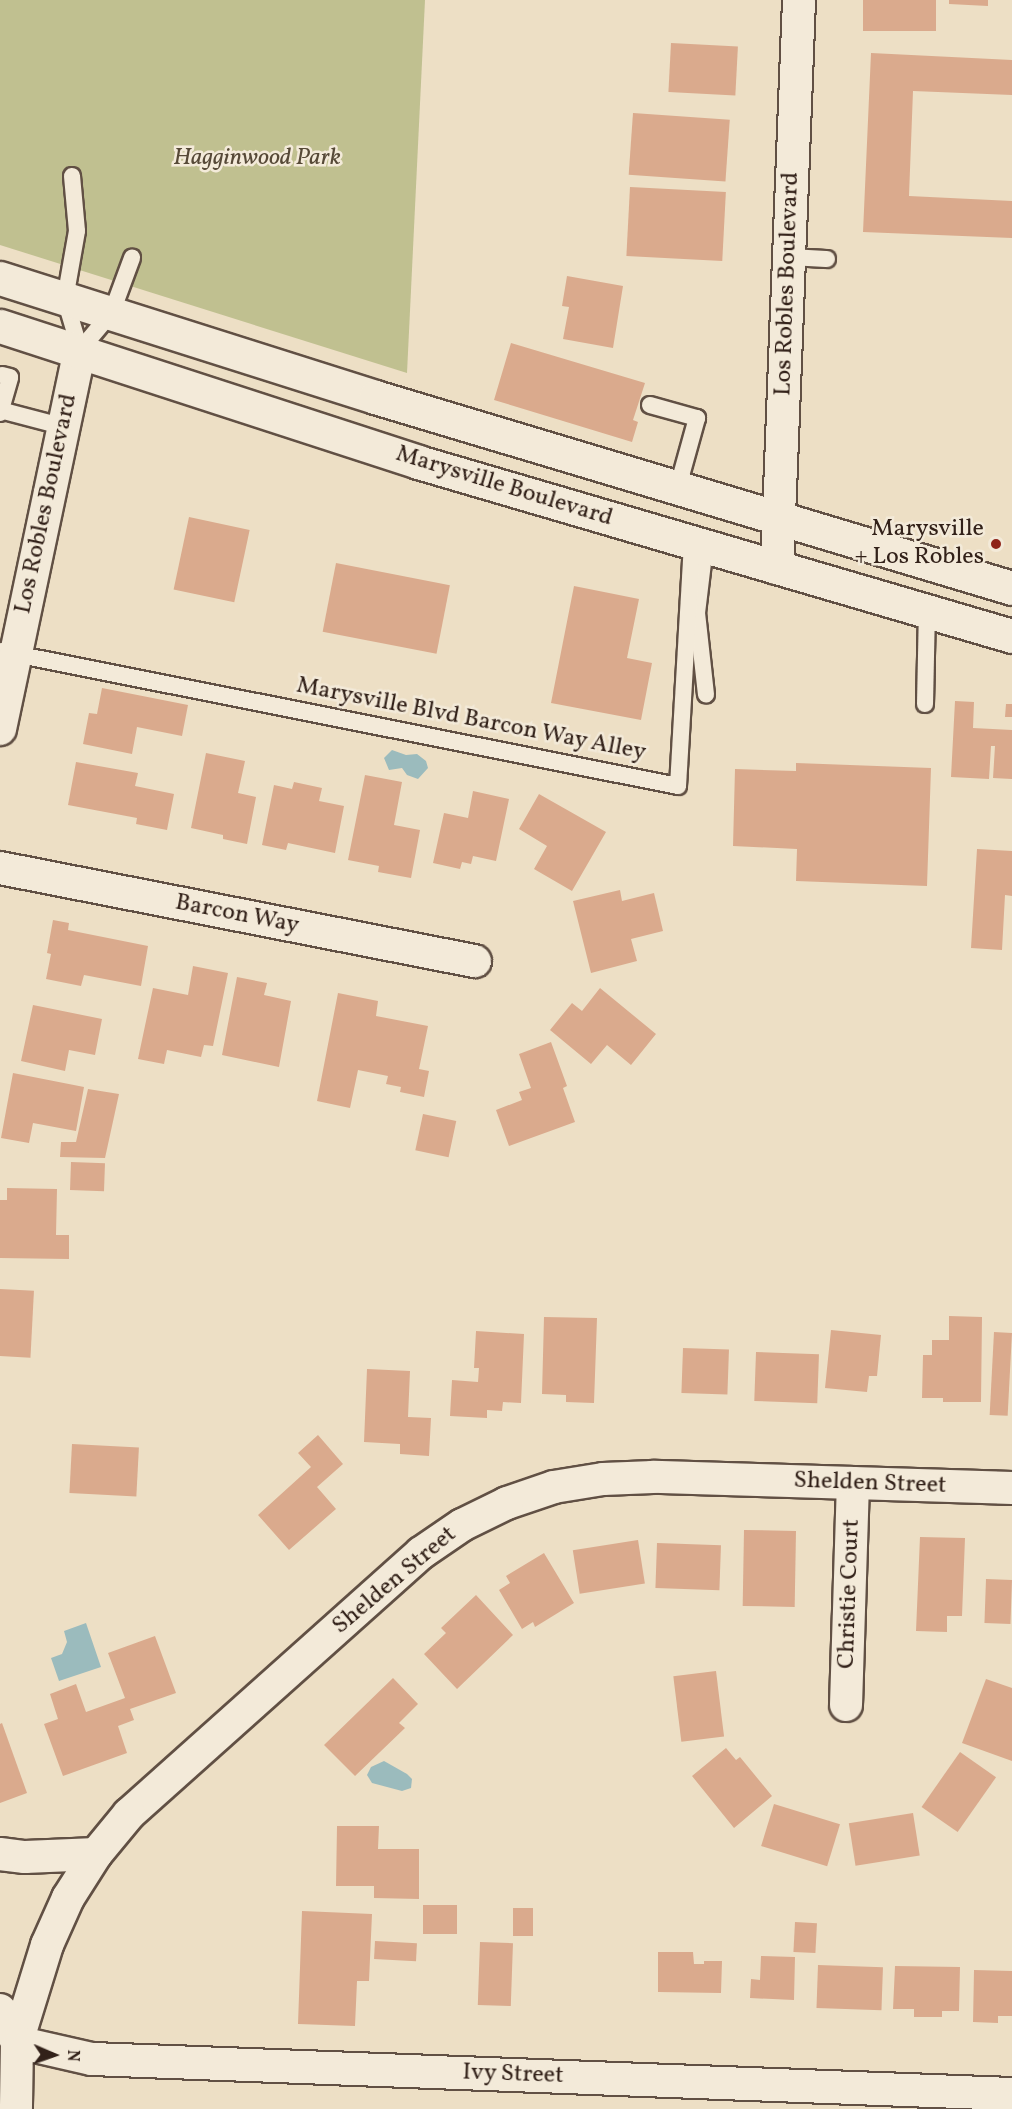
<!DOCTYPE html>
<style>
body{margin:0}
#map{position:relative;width:1012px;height:2109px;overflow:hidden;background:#eddfc5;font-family:Vollkorn,serif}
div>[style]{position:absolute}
.green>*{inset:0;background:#c0c090}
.water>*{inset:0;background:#9bbbbd}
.building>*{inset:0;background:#daaa8d;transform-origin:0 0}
.roads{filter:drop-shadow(2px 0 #615044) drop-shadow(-2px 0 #615044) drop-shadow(0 2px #615044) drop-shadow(0 -2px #615044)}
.lane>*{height:16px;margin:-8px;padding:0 8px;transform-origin:8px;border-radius:8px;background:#f3ead9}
.street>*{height:32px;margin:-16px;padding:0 16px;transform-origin:16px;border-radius:16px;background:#f3ead9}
.secondary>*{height:33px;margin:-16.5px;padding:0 16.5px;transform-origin:16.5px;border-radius:16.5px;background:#f3ead9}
.dots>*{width:16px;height:16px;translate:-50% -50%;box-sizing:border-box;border:3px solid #f3ead9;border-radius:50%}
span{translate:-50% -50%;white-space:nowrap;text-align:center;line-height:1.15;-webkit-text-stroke:5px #f3ead9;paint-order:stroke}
.park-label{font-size:24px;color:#564937;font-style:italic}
.street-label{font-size:24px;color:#322119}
.poi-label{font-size:24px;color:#322119}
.right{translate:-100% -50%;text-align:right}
.north{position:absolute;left:24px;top:2025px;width:60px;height:60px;-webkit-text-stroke:4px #f3ead9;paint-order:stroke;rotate:92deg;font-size:16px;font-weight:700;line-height:24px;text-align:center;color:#322119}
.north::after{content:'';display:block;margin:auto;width:21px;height:27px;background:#322119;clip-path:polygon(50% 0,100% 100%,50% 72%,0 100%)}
</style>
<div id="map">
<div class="green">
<div style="clip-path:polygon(0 0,425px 0,407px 373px,0 245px)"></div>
</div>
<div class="water">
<div style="clip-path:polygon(392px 750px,406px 755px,417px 754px,426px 761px,428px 768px,418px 779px,407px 775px,402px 768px,389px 770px,384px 758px)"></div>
<div style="clip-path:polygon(86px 1623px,101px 1667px,59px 1681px,51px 1658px,62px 1654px,67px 1642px,64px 1631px)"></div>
<div style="clip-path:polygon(384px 1761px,407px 1774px,412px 1779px,411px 1788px,402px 1791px,372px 1783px,367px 1775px,371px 1767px)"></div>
</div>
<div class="building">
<div style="left:863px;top:0;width:73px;height:31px"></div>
<div style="clip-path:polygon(949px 0,988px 0,988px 6px,949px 4px)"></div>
<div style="left:671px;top:43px;width:67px;height:49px;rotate:3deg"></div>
<div style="clip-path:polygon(871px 53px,1012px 60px,1012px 95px,913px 91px,909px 196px,1012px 201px,1012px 238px,863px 232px)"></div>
<div style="left:633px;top:113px;width:97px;height:62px;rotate:4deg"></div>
<div style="left:630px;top:187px;width:96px;height:69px;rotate:3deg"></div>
<div style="clip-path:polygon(567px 276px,623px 286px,613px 348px,563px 339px,569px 307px,562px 306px)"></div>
<div style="clip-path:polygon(511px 343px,645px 383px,633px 420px,638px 422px,632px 442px,494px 400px)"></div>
<div style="left:189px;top:517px;width:62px;height:74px;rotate:12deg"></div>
<div style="left:336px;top:563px;width:116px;height:70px;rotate:11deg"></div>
<div style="clip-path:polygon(574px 586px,639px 599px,627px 658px,652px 663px,641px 720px,551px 703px)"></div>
<div style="clip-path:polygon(102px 688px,188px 705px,182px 736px,137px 727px,132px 754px,83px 744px,89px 713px,97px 714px)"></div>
<div style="clip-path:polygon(955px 701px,974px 702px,973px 728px,1012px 730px,1012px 779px,993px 778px,995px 746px,991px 746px,989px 779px,951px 777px)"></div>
<div style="clip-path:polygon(1006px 704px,1012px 704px,1012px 717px,1005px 717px)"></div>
<div style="clip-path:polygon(206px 753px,245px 761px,238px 793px,256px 797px,247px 844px,223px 839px,223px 835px,191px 828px)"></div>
<div style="clip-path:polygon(76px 762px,138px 773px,135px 786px,174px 794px,167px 830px,136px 824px,137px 818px,68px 805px)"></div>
<div style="clip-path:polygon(796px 763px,931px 768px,927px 886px,796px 881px,797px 849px,733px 846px,735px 769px,796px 771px)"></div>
<div style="clip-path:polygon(365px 775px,402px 782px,394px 825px,420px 830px,411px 878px,378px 872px,379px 866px,348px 860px)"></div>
<div style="clip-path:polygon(294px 782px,322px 788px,319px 801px,344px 806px,335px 853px,288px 843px,286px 850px,262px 845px,274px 785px,292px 789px)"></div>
<div style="clip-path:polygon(473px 791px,509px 799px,496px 861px,473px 856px,471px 864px,462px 862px,460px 869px,433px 863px,444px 813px,468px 818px)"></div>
<div style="clip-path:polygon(539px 794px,606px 832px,572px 891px,534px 869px,547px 846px,519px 829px)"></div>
<div style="clip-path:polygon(977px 849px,1012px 851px,1012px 896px,1005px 895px,1002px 950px,971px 948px)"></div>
<div style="clip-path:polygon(620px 890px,622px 901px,654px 893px,663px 931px,631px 939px,637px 961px,591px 973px,573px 901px)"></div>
<div style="clip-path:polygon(53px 920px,69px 923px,68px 930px,148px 946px,141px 986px,84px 975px,81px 986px,46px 979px,51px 954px,47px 953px)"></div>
<div style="clip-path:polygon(193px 966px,228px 973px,213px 1046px,204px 1045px,201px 1057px,167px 1050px,164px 1064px,138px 1059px,153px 988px,188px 995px)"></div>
<div style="clip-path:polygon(237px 977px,267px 983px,264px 995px,291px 1001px,279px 1067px,222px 1055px)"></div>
<div style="clip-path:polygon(600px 988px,656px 1034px,631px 1065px,607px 1045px,591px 1064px,550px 1030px,572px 1003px,582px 1011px)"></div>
<div style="clip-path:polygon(338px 993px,378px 1001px,376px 1016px,428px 1026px,419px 1069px,429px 1071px,424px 1097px,400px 1092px,401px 1087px,386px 1084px,388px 1076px,358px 1070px,350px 1108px,317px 1101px)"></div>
<div style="clip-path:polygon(33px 1005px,102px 1019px,95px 1055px,69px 1050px,65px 1071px,21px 1061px)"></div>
<div style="clip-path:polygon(551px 1042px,567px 1086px,563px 1088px,575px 1122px,509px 1146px,496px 1110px,522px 1100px,519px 1092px,531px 1088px,519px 1054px)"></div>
<div style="clip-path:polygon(13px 1073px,84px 1087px,76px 1131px,33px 1123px,29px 1143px,1px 1138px)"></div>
<div style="clip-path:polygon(88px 1089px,119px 1094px,105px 1158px,60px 1157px,61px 1142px,76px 1142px)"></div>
<div style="left:423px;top:1114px;width:34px;height:37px;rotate:12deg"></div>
<div style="left:71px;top:1162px;width:34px;height:28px;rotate:2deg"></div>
<div style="clip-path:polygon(7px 1188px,57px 1189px,56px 1235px,69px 1235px,69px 1259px,0 1258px,0 1200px,7px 1200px)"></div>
<div style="left:0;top:1289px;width:34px;height:67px;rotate:3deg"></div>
<div style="clip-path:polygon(949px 1316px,982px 1317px,981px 1402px,943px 1402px,943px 1398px,922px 1398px,923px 1355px,932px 1355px,932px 1340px,949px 1340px)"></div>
<div style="clip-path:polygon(544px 1317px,597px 1318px,594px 1403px,566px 1402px,566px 1395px,542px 1394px)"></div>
<div style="clip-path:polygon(831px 1330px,881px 1335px,877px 1376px,869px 1376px,867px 1392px,825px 1388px)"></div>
<div style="clip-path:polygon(476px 1331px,524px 1334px,521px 1403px,503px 1402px,502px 1411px,487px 1410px,487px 1418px,450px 1416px,452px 1380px,478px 1382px,479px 1368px,474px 1368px)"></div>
<div style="left:994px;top:1332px;width:18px;height:83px;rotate:3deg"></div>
<div style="left:683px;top:1348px;width:46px;height:45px;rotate:2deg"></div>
<div style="left:756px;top:1352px;width:63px;height:49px;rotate:2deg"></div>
<div style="clip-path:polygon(367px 1369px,410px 1371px,408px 1417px,431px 1418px,429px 1456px,400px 1454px,400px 1444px,364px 1442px)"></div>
<div style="clip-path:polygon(318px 1435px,343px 1464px,317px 1487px,336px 1509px,289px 1550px,258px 1515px,311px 1467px,298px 1453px)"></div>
<div style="left:72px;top:1444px;width:67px;height:49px;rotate:3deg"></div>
<div style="left:744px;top:1530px;width:52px;height:76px;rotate:1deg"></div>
<div style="clip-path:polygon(920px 1537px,965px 1538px,962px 1616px,947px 1616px,947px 1632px,916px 1631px)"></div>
<div style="left:638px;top:1540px;width:44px;height:66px;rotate:81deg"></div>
<div style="left:657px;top:1543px;width:64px;height:45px;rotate:2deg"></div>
<div style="clip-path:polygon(544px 1553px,574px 1603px,535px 1627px,533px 1622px,522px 1629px,499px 1590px,510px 1583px,506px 1576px)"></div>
<div style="left:986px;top:1579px;width:26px;height:44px;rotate:2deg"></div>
<div style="clip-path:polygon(476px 1595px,513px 1635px,457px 1689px,424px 1654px,446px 1633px,441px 1628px)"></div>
<div style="clip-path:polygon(155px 1636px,176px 1693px,130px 1709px,134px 1720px,118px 1726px,127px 1753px,63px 1776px,44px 1724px,58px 1719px,50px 1694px,76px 1684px,86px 1712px,125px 1698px,108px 1653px)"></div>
<div style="left:716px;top:1671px;width:66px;height:43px;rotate:83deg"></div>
<div style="clip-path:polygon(393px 1678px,418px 1704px,399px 1723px,405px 1728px,355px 1776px,324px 1745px)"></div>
<div style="clip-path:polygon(986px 1679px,1012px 1688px,1012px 1761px,962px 1743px)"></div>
<div style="clip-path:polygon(2px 1723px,27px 1793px,0 1803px,0 1724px)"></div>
<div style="clip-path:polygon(726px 1748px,736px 1760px,740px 1757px,772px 1796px,734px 1828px,692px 1776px)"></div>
<div style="left:960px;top:1752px;width:44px;height:67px;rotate:35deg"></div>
<div style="left:774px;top:1804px;width:69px;height:44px;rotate:17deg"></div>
<div style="left:913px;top:1813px;width:43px;height:65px;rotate:81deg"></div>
<div style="clip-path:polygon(337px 1826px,379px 1826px,378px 1849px,419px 1849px,419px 1899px,374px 1898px,374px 1886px,336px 1886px)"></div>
<div style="left:423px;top:1905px;width:34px;height:29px"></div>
<div style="left:513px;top:1908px;width:20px;height:28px"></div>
<div style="clip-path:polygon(302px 1911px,372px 1914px,369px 1981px,357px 1981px,355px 2026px,298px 2024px)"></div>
<div style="left:795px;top:1922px;width:22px;height:30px;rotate:3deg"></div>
<div style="left:375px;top:1941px;width:42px;height:18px;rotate:3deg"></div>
<div style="left:480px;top:1942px;width:33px;height:63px;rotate:2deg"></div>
<div style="clip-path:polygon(658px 1952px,693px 1952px,694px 1964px,704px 1964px,704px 1961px,722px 1961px,721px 1993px,658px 1992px)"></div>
<div style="clip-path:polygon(761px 1956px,795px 1957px,794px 2000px,750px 1998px,751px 1979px,760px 1980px)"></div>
<div style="left:818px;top:1965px;width:65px;height:43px;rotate:2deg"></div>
<div style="clip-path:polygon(895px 1966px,960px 1967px,959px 2011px,942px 2011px,942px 2017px,914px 2017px,914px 2009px,893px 2009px)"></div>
<div style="clip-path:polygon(974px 1970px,1012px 1971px,1012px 2016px,998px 2016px,998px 2023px,973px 2022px)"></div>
</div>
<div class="roads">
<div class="lane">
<div style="left:72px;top:176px;width:55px;rotate:84.8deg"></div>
<div style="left:77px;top:231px;width:69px;rotate:100deg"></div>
<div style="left:65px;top:299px;width:53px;rotate:73.6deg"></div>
<div style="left:789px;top:257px;width:38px;rotate:3deg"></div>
<div style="left:80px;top:350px;width:50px;rotate:-49.9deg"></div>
<div style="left:112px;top:312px;width:58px;rotate:-69.7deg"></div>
<div style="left:650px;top:405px;width:49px;rotate:15.5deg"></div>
<div style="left:697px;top:418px;width:75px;rotate:105.5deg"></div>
<div style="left:0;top:410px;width:67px;rotate:14.7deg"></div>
<div style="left:0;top:413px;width:37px;rotate:-74deg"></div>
<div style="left:10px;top:377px;width:8px;rotate:-166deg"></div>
<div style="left:705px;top:546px;width:67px;rotate:96.8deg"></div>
<div style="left:697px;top:613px;width:82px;rotate:83.7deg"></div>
<div style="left:0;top:651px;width:691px;rotate:11.26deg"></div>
<div style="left:678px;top:786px;width:244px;rotate:-86.7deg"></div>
<div style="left:925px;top:704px;width:93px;rotate:-88.8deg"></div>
</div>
<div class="street">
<div style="left:777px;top:568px;width:568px;rotate:-87.78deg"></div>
<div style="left:0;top:729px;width:387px;rotate:-78.1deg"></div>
<div style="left:0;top:868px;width:484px;rotate:11.1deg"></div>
<div style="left:1012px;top:1488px;width:359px;rotate:-178.2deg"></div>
<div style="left:653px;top:1477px;width:50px;rotate:177.7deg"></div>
<div style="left:603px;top:1479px;width:50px;rotate:170.7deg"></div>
<div style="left:554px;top:1487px;width:50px;rotate:161.2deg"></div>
<div style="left:507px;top:1503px;width:50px;rotate:153.9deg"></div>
<div style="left:462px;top:1525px;width:50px;rotate:145.7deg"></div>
<div style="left:421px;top:1553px;width:392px;rotate:138.2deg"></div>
<div style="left:129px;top:1814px;width:52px;rotate:129.5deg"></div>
<div style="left:96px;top:1854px;width:52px;rotate:122.5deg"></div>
<div style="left:68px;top:1898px;width:51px;rotate:114.1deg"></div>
<div style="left:47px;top:1945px;width:102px;rotate:107.2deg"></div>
<div style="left:17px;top:2042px;width:77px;rotate:12.8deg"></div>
<div style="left:92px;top:2059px;width:921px;rotate:2.18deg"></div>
<div style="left:846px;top:1705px;width:222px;rotate:-88.2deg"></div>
<div style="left:0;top:1854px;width:25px;rotate:7deg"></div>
<div style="left:25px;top:1857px;width:71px;rotate:-2.4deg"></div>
<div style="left:0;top:2010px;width:36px;rotate:62deg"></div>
<div style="left:17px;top:2042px;width:67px;rotate:90.9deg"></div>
</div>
<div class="secondary">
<div style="left:0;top:278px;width:393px;rotate:17.6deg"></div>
<div style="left:375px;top:397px;width:665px;rotate:16.69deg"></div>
<div style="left:0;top:326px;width:440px;rotate:18deg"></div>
<div style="left:418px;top:462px;width:619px;rotate:16.33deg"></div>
</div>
</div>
<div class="dots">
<div style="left:996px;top:544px;background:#8f2418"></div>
</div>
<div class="park-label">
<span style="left:257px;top:159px">Hagginwood Park</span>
</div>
<div class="street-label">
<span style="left:788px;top:284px;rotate:-88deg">Los Robles Boulevard</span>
<span style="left:504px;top:487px;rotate:17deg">Marysville Boulevard</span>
<span style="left:47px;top:504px;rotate:-78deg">Los Robles Boulevard</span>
<span style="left:471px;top:720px;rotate:11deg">Marysville Blvd Barcon Way Alley</span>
<span style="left:237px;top:915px;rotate:11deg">Barcon Way</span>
<span style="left:870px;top:1484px;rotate:2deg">Shelden Street</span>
<span style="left:395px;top:1581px;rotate:-40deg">Shelden Street</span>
<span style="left:850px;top:1594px;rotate:-88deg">Christie Court</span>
<span style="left:513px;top:2075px;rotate:2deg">Ivy Street</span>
</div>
<div class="poi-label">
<span class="right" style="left:984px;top:544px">Marysville<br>+ Los Robles</span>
</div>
<div class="north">N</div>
</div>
